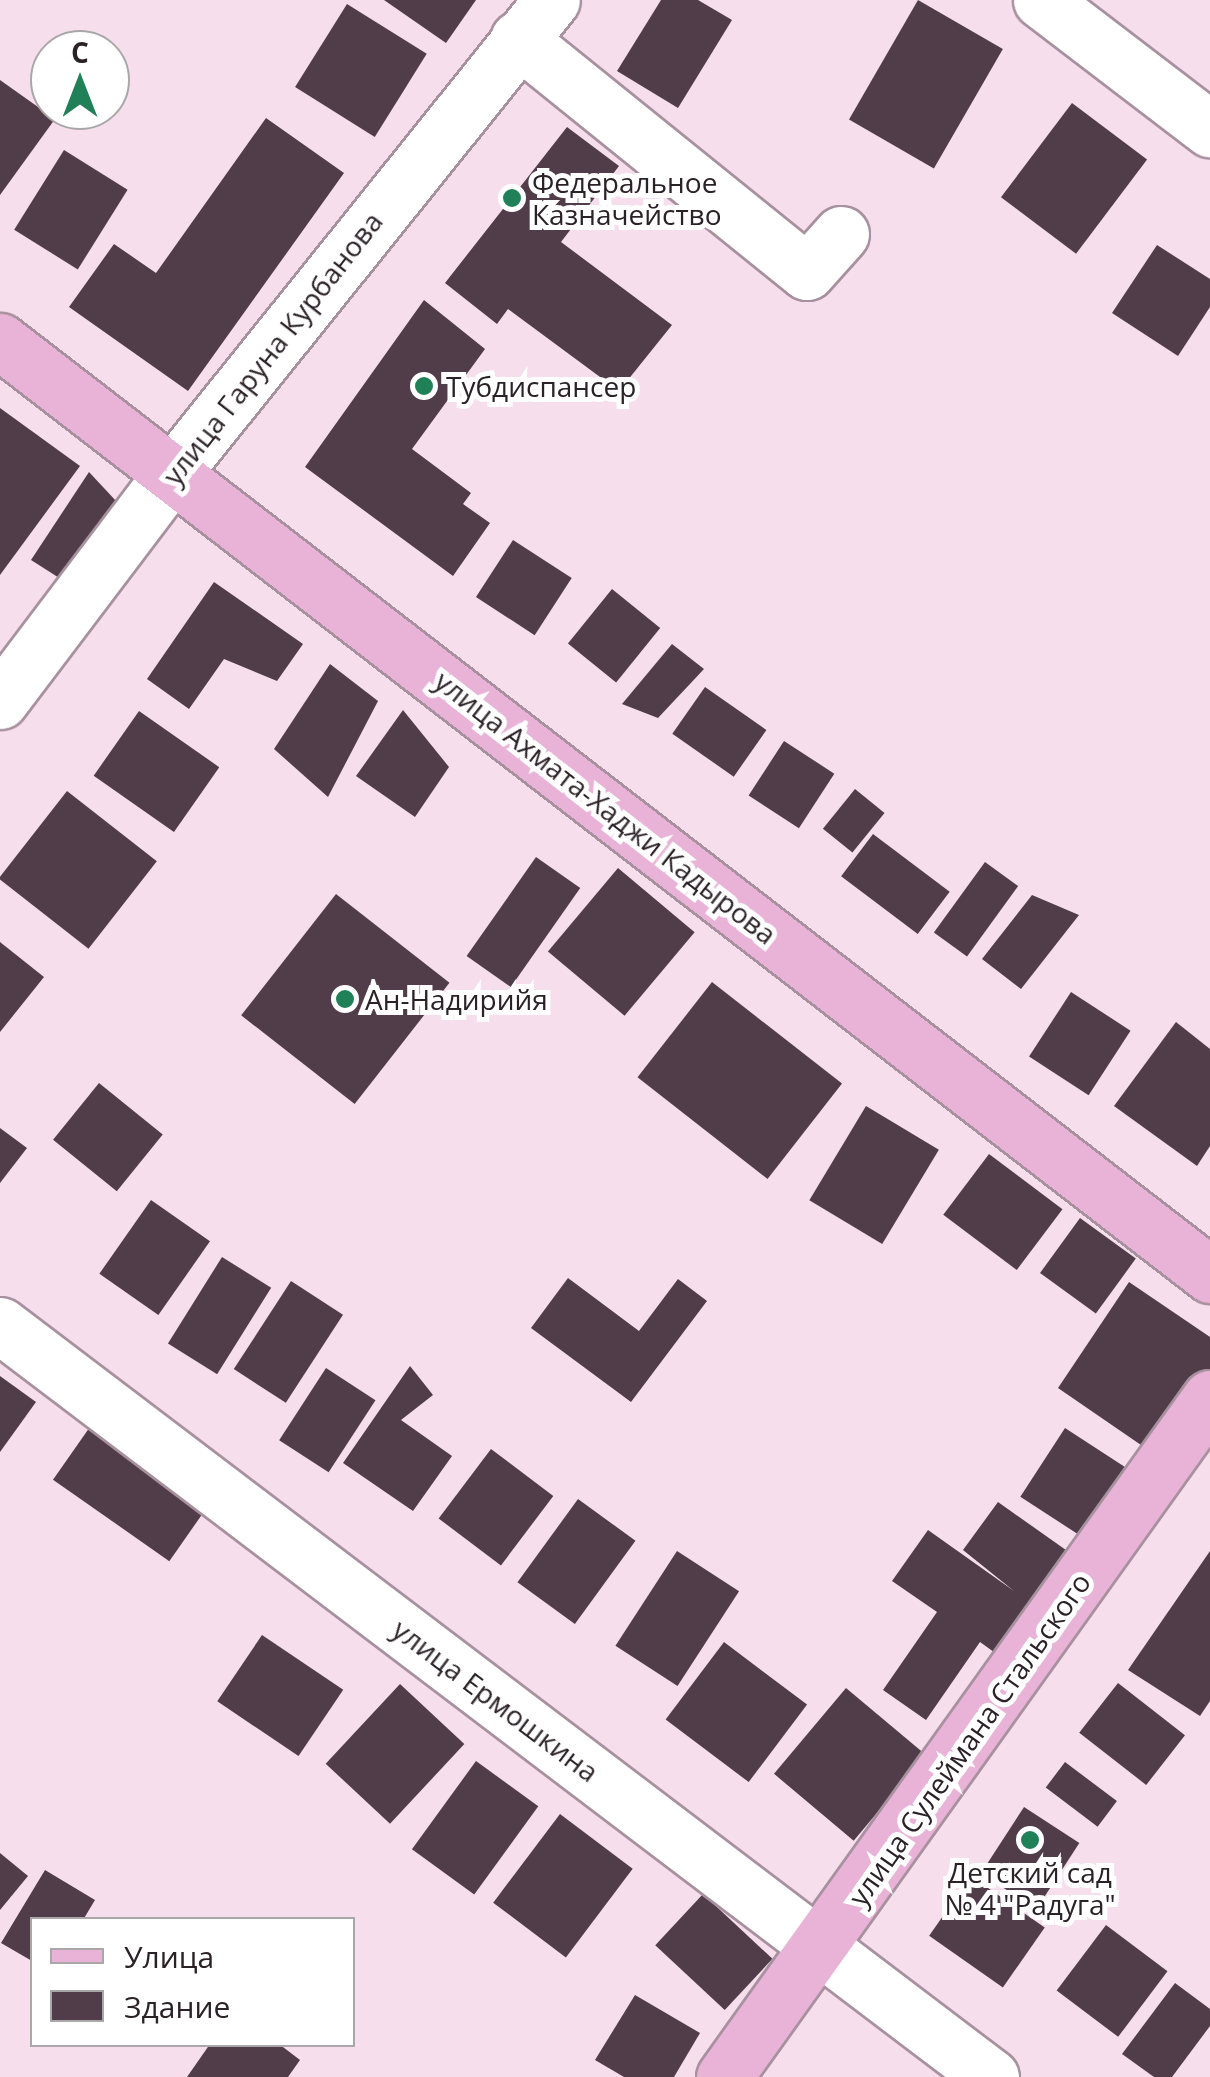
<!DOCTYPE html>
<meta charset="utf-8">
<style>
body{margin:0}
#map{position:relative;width:1210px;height:2077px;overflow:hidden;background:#f7deed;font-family:"Open Sans",sans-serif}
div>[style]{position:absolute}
.building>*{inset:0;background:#513d49;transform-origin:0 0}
.roads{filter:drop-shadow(2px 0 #a8919f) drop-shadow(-2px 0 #a8919f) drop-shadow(0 2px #a8919f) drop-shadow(0 -2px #a8919f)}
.minor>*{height:55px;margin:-27.5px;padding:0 27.5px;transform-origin:27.5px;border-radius:27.5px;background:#fff}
.major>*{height:55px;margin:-27.5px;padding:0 27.5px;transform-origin:27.5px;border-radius:27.5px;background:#e9b2d7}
.dots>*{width:28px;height:28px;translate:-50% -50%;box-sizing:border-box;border:5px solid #fff;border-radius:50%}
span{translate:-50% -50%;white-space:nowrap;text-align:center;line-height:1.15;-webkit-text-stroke:10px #fff;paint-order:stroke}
.poi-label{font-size:28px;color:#2b2227}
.left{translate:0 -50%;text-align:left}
.street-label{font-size:28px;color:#2b2227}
.legend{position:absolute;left:30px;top:1917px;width:325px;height:130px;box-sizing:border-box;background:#fff;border:2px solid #aaa7a9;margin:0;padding:12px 18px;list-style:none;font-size:30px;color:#2b2227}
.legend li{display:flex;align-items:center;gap:20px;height:50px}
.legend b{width:50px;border:2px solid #aaa7a9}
.north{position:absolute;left:30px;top:30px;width:100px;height:100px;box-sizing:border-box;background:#fff;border:2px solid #aaa7a9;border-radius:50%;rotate:0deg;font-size:28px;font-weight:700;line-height:40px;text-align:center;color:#2b2227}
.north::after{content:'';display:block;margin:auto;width:35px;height:45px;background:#208159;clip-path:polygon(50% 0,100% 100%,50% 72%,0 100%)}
</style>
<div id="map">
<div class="building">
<div style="clip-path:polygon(384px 0,476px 0,446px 43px)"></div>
<div style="clip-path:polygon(661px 0,698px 0,732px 20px,678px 108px,617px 71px)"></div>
<div style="left:918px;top:0;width:98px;height:138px;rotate:30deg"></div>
<div style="left:347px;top:4px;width:94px;height:98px;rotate:32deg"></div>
<div style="clip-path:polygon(0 80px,55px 119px,0 195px)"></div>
<div style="left:1072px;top:103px;width:94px;height:118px;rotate:37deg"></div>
<div style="clip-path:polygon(266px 118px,344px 173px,188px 391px,69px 307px,114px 244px,156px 273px)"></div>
<div style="clip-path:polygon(567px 127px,619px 166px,561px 242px,672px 325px,619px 391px,508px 309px,497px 324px,445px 283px)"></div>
<div style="left:64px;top:150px;width:75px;height:94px;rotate:32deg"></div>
<div style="clip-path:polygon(1157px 245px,1210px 279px,1210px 307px,1178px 356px,1112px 313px)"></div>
<div style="clip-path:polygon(424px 300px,485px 349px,412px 449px,471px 493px,463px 504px,490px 523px,453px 576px,305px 467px)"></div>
<div style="clip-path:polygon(0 408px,80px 466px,0 575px)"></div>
<div style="clip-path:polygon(89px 472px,131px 517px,75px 588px,31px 560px)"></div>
<div style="left:513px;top:540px;width:70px;height:68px;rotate:33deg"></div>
<div style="clip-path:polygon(214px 582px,303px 644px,277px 681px,224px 659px,189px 709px,147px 679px)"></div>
<div style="left:612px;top:589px;width:62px;height:70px;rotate:39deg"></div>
<div style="clip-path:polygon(672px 644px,704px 669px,658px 718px,622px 704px)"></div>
<div style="clip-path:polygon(330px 664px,378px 701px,328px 797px,274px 749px)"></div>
<div style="left:705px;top:687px;width:75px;height:57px;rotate:35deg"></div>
<div style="clip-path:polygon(403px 710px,449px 767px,415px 817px,356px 776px)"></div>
<div style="left:139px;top:711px;width:98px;height:79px;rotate:35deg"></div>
<div style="left:784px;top:741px;width:60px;height:65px;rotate:33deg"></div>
<div style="left:855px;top:789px;width:38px;height:51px;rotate:39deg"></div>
<div style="left:67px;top:791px;width:114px;height:111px;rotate:38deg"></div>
<div style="left:873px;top:834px;width:96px;height:53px;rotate:37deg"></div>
<div style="left:536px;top:857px;width:54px;height:121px;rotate:35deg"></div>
<div style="left:985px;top:862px;width:41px;height:87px;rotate:36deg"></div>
<div style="left:618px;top:868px;width:100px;height:109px;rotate:40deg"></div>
<div style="left:336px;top:894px;width:144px;height:154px;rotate:38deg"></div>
<div style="clip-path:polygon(1032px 895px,1079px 915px,1021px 989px,982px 959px)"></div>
<div style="clip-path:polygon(0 942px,44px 977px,0 1032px)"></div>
<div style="left:712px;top:982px;width:165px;height:121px;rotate:38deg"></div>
<div style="left:1071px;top:992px;width:71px;height:77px;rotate:33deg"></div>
<div style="clip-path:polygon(1176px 1022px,1210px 1049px,1210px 1146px,1197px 1166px,1114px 1106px)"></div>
<div style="left:99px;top:1083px;width:82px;height:73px;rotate:39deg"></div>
<div style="left:866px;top:1106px;width:85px;height:110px;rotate:31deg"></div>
<div style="clip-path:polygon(0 1128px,27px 1148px,0 1183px)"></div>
<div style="left:989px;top:1154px;width:92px;height:76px;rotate:37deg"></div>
<div style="left:151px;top:1200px;width:72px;height:90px;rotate:35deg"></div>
<div style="left:1080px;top:1218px;width:69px;height:68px;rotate:36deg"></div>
<div style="left:222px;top:1257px;width:58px;height:102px;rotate:32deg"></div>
<div style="clip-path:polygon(568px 1278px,639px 1331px,678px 1279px,707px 1301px,631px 1402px,531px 1328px)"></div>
<div style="left:291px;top:1281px;width:62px;height:105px;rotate:33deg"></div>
<div style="clip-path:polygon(1129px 1282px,1210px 1337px,1210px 1377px,1157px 1456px,1058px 1388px)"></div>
<div style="clip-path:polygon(410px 1366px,433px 1395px,401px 1420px,452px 1456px,413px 1511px,343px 1463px)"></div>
<div style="left:326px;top:1368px;width:59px;height:86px;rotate:33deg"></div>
<div style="clip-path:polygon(0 1376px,36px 1402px,0 1452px)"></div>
<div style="left:92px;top:1424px;width:142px;height:68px;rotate:35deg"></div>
<div style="left:1065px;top:1428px;width:82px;height:82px;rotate:33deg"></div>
<div style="left:491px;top:1449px;width:78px;height:87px;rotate:37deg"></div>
<div style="left:578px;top:1499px;width:71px;height:103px;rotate:36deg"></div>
<div style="clip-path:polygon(998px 1502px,1073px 1555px,998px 1655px,980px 1642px,926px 1720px,883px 1690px,937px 1612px,892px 1581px,928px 1530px,1014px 1591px,963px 1550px)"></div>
<div style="left:677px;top:1551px;width:74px;height:113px;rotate:33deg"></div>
<div style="clip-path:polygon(1210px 1551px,1210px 1701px,1200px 1716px,1128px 1670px)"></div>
<div style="left:262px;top:1635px;width:98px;height:80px;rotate:34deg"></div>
<div style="left:724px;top:1642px;width:104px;height:97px;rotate:37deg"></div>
<div style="left:1118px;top:1683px;width:85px;height:63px;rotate:38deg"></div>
<div style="left:400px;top:1684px;width:88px;height:109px;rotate:43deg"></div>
<div style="left:846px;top:1688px;width:104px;height:112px;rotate:40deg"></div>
<div style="left:476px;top:1761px;width:77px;height:109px;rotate:36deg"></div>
<div style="left:1065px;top:1762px;width:65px;height:32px;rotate:37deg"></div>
<div style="left:1024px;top:1807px;width:66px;height:79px;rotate:33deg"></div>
<div style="left:560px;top:1814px;width:91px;height:111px;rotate:37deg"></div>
<div style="clip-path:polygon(0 1853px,28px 1876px,0 1910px)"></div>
<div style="clip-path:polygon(45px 1870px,95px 1900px,83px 1920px,32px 1920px,32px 1961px,1px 1943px)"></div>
<div style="left:971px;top:1876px;width:90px;height:73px;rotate:35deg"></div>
<div style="left:703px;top:1894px;width:95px;height:70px;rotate:43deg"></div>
<div style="left:1106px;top:1925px;width:77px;height:82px;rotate:37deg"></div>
<div style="clip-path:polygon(1175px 1983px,1210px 2009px,1210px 2026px,1172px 2077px,1154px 2077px,1122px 2054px)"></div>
<div style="clip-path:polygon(635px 1995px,700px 2033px,674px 2077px,624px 2077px,595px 2060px)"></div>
<div style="clip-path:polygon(210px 2044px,279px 2044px,300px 2060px,288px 2077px,187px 2077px)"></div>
</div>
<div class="roads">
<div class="minor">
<div style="left:1041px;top:0;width:213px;rotate:37.4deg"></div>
<div style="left:518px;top:39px;width:371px;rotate:38.9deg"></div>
<div style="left:807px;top:272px;width:51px;rotate:-48.2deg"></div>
<div style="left:0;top:701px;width:287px;rotate:-52.9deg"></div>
<div style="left:173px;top:472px;width:605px;rotate:-51.24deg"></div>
<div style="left:0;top:1325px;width:1244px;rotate:37.19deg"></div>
</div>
<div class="major">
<div style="left:0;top:341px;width:1529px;rotate:37.66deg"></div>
<div style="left:724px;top:2077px;width:835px;rotate:-54.41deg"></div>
</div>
</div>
<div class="dots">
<div style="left:512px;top:198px;background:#208159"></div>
<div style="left:424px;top:386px;background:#208159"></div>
<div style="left:345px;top:999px;background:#208159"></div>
<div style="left:1030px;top:1840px;background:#208159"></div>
</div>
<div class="poi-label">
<span class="left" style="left:532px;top:198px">Федеральное<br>Казначейство</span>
<span class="left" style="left:446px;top:386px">Тубдиспансер</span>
<span class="left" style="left:365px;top:999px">Ан-Надирийя</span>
<span style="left:1030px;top:1888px">Детский сад<br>№ 4 "Радуга"</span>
</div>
<div class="street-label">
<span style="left:272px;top:348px;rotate:-52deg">улица Гаруна Курбанова</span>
<span style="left:606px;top:807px;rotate:38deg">улица Ахмата-Хаджи Кадырова</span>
<span style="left:496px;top:1700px;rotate:37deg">улица Ермошкина</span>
<span style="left:969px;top:1739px;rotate:-55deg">улица Сулеймана Стальского</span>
</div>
<ul class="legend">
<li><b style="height:12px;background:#e9b2d7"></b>Улица</li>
<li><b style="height:28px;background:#513d49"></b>Здание</li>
</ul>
<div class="north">С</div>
</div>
